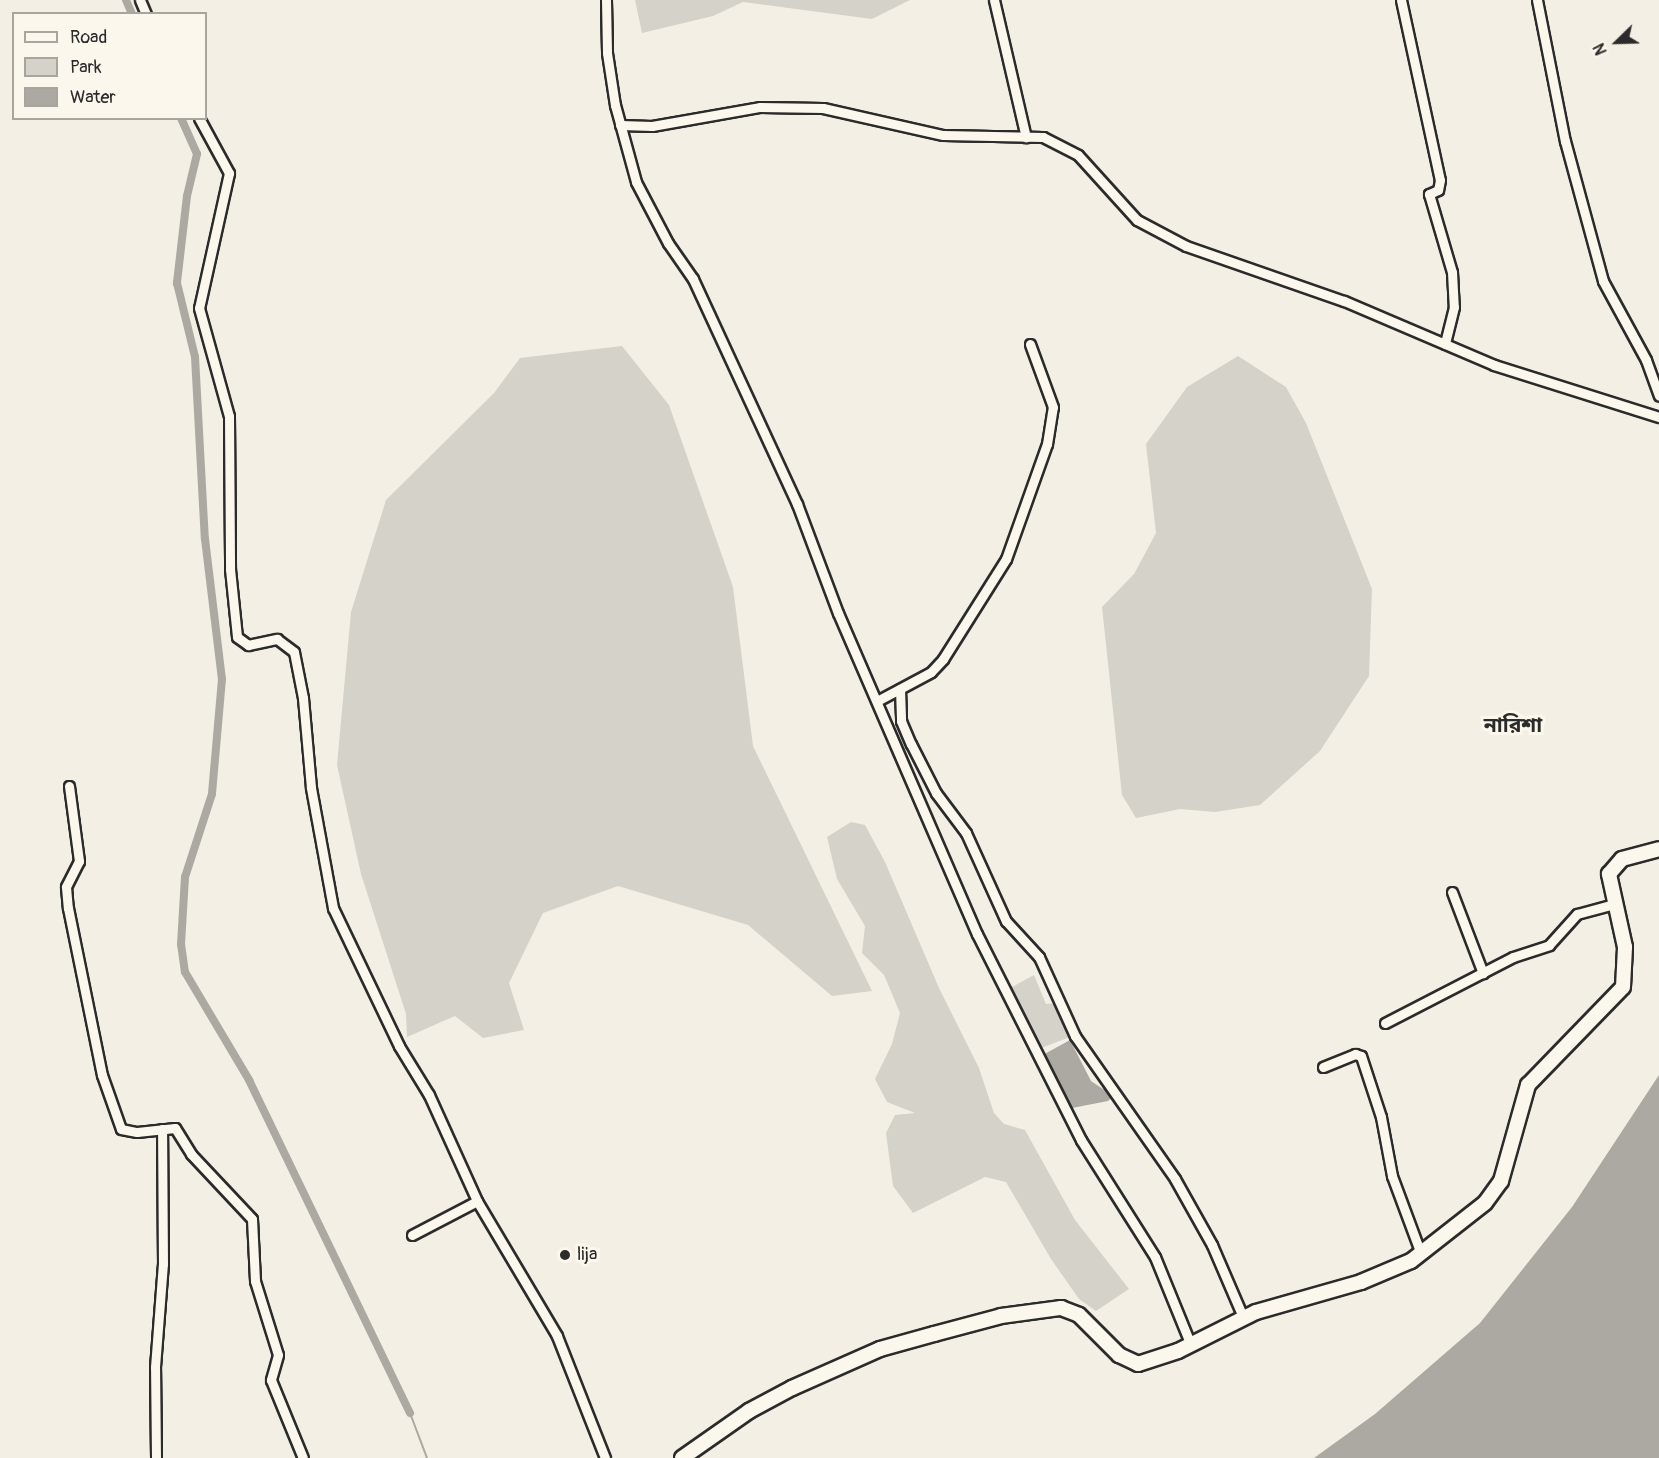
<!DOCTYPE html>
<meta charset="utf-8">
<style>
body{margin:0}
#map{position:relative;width:1659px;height:1458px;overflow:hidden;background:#f3efe4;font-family:Pangolin,"Noto Sans Bengali",sans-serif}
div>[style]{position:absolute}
.green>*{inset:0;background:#d5d2c9}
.water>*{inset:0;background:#aca9a2}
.stream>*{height:2px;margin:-1px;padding:0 1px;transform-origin:1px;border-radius:1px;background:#aca9a2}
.canal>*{height:8px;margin:-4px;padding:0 4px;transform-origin:4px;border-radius:4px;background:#aca9a2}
.roads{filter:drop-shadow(2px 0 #2b2b2b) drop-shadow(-2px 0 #2b2b2b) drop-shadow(0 2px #2b2b2b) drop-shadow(0 -2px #2b2b2b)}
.minor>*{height:9px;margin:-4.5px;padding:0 4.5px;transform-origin:4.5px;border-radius:4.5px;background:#fbf7ec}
.primary>*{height:14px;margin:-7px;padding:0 7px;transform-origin:7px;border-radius:7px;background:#fbf7ec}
.dots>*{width:16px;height:16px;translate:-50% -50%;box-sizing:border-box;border:3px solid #fbf7ec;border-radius:50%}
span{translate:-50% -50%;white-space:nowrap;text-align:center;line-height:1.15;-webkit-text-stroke:6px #fbf7ec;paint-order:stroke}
.poi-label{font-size:18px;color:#2b2b2b}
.left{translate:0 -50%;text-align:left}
.quarter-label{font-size:21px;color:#2b2b2b;font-weight:700}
.legend{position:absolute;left:12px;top:12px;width:195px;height:108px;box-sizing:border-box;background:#fbf7ec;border:2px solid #a8a59f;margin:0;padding:8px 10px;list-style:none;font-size:18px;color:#2b2b2b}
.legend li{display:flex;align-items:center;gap:12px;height:30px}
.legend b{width:30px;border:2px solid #a8a59f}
.north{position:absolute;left:1587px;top:12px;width:60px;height:60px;-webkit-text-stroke:4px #fbf7ec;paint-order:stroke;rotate:247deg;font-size:16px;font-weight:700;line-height:24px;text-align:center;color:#2b2b2b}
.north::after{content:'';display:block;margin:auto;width:21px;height:27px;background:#2b2b2b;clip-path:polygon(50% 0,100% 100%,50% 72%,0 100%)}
</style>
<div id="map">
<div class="green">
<div style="clip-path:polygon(635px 0,910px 0,872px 19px,743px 2px,713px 16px,642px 33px)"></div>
<div style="clip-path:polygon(622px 346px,669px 405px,733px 587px,753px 746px,872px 991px,832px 996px,748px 925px,618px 886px,543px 913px,509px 983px,524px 1030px,483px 1038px,455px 1016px,407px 1037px,406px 1014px,361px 874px,337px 765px,351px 612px,386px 500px,494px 393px,520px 358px)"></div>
<div style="clip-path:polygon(1238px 356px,1286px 387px,1306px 423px,1372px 589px,1369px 676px,1320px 751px,1260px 805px,1215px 812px,1180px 809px,1136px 818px,1122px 795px,1102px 607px,1134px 574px,1156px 533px,1146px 444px,1187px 387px)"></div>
<div style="clip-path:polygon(851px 822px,865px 825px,885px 862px,939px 988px,979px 1068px,994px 1113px,1004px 1124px,1025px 1130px,1075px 1220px,1129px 1289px,1096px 1311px,1079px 1299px,1051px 1259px,1006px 1182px,985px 1177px,913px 1213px,893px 1186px,886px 1133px,895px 1115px,915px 1113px,887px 1102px,875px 1079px,892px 1044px,900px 1013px,884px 975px,862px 953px,865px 926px,837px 879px,827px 837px)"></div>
<div style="clip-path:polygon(1034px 975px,1046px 1004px,1057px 1003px,1070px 1037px,1036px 1050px,1010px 988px)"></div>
</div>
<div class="water">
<div style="clip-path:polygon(1070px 1040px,1091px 1081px,1106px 1091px,1111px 1098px,1108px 1101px,1067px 1109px,1041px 1056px)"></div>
<div style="clip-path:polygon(1659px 1075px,1659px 1458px,1314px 1458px,1375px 1414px,1480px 1323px,1572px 1207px)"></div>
</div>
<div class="stream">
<div style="left:410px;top:1413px;width:48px;rotate:69.3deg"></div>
</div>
<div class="canal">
<div style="left:126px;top:0;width:15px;rotate:67deg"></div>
<div style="left:181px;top:118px;width:39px;rotate:66deg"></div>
<div style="left:197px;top:154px;width:43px;rotate:103.4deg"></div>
<div style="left:187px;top:196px;width:88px;rotate:96.6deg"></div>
<div style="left:177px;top:283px;width:76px;rotate:76.3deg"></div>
<div style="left:195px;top:357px;width:182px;rotate:86.9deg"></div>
<div style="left:205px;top:539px;width:141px;rotate:83.1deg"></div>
<div style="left:222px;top:679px;width:115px;rotate:95deg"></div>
<div style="left:212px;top:794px;width:87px;rotate:108deg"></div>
<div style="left:185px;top:877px;width:67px;rotate:93.4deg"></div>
<div style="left:181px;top:944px;width:28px;rotate:82deg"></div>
<div style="left:185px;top:972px;width:126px;rotate:59.3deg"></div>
<div style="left:249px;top:1080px;width:370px;rotate:64.2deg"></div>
</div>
<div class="roads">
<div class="minor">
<div style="left:140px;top:0;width:15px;rotate:67deg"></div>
<div style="left:606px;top:0;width:53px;rotate:88.9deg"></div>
<div style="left:607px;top:53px;width:53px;rotate:81.3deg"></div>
<div style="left:615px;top:105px;width:80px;rotate:74.7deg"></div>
<div style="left:636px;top:182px;width:69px;rotate:62.3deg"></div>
<div style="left:668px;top:243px;width:44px;rotate:55.2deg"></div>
<div style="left:693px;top:279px;width:248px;rotate:65.2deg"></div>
<div style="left:797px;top:504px;width:116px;rotate:69.4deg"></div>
<div style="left:838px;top:613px;width:350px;rotate:66.6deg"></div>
<div style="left:977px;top:934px;width:231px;rotate:63.2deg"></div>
<div style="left:1081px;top:1140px;width:138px;rotate:57.7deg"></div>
<div style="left:1155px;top:1257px;width:95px;rotate:67.8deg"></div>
<div style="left:994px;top:0;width:141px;rotate:76.9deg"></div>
<div style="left:1401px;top:0;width:184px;rotate:77.8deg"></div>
<div style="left:1440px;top:180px;width:10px;rotate:101deg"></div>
<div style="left:1438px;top:190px;width:10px;rotate:156deg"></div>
<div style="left:1429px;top:194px;width:81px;rotate:73.6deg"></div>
<div style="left:1452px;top:272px;width:35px;rotate:87deg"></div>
<div style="left:1454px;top:307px;width:38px;rotate:104deg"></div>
<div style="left:1537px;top:0;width:144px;rotate:78.8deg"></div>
<div style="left:1565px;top:141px;width:145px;rotate:74.8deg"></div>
<div style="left:1603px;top:281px;width:90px;rotate:61.4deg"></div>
<div style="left:1646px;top:360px;width:38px;rotate:70deg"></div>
<div style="left:199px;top:118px;width:63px;rotate:61.4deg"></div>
<div style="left:229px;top:173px;width:138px;rotate:102.5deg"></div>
<div style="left:199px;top:308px;width:112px;rotate:74.5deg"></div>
<div style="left:229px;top:416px;width:153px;rotate:89.6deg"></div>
<div style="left:230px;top:569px;width:68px;rotate:84.1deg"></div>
<div style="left:237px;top:637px;width:14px;rotate:36deg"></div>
<div style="left:248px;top:645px;width:30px;rotate:-12deg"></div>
<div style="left:277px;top:639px;width:21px;rotate:37deg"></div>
<div style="left:294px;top:652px;width:47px;rotate:78.9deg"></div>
<div style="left:303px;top:698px;width:90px;rotate:84.9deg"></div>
<div style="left:311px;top:788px;width:122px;rotate:79.6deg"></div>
<div style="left:333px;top:908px;width:153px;rotate:64.4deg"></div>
<div style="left:399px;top:1046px;width:57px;rotate:58.5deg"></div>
<div style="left:429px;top:1095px;width:116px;rotate:65.6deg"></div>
<div style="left:477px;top:1201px;width:157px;rotate:59.3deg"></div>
<div style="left:557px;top:1336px;width:131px;rotate:68.5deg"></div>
<div style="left:620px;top:125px;width:32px;rotate:2deg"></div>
<div style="left:652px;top:126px;width:110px;rotate:-10deg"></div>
<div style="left:760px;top:107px;width:63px;rotate:0.9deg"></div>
<div style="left:823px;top:108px;width:123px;rotate:12.7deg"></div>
<div style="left:943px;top:135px;width:100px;rotate:1.1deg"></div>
<div style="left:1043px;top:137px;width:39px;rotate:27deg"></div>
<div style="left:1078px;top:155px;width:88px;rotate:47.8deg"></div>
<div style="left:1137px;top:220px;width:55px;rotate:28deg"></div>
<div style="left:1186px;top:246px;width:167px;rotate:19.2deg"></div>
<div style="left:1344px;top:301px;width:163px;rotate:23.1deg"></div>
<div style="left:1494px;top:365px;width:173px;rotate:17.5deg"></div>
<div style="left:900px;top:689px;width:32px;rotate:88deg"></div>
<div style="left:901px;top:721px;width:25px;rotate:67deg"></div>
<div style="left:911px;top:744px;width:55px;rotate:63deg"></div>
<div style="left:936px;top:793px;width:50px;rotate:53.1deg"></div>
<div style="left:966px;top:833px;width:97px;rotate:65.6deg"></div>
<div style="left:1006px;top:921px;width:49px;rotate:47.5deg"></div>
<div style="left:1039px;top:957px;width:87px;rotate:65.5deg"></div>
<div style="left:1075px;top:1036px;width:174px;rotate:55deg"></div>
<div style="left:1175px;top:1179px;width:76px;rotate:60.7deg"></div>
<div style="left:1212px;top:1245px;width:78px;rotate:66.7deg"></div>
<div style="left:877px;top:701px;width:61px;rotate:-28.2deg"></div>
<div style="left:931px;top:672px;width:18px;rotate:-47deg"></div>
<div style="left:943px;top:659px;width:118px;rotate:-57.8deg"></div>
<div style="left:1006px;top:559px;width:122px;rotate:-70.4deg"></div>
<div style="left:1047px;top:444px;width:37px;rotate:-81deg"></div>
<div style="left:1053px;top:407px;width:67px;rotate:-110.1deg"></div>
<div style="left:69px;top:786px;width:76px;rotate:82.4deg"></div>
<div style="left:79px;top:861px;width:29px;rotate:117deg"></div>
<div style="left:66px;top:887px;width:21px;rotate:85deg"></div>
<div style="left:68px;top:908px;width:170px;rotate:78.5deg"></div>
<div style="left:102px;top:1075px;width:57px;rotate:70.6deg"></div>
<div style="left:121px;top:1129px;width:16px;rotate:11deg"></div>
<div style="left:137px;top:1132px;width:38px;rotate:-6deg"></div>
<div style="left:175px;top:1128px;width:31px;rotate:58deg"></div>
<div style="left:191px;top:1154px;width:89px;rotate:46.8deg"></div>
<div style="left:252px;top:1219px;width:62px;rotate:87.2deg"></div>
<div style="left:255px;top:1281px;width:77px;rotate:72.7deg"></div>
<div style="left:278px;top:1355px;width:26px;rotate:106deg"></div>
<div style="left:271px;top:1380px;width:84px;rotate:67.7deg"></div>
<div style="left:1452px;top:892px;width:87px;rotate:69.1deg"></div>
<div style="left:1385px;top:1023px;width:144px;rotate:-27.3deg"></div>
<div style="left:1513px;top:957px;width:38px;rotate:-18deg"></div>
<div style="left:1549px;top:945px;width:42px;rotate:-47.9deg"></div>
<div style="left:1577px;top:914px;width:39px;rotate:-15deg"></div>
<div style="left:1323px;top:1067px;width:35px;rotate:-22deg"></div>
<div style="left:1355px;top:1054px;width:6px;rotate:18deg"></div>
<div style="left:1361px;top:1056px;width:64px;rotate:71.8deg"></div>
<div style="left:1381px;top:1117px;width:60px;rotate:79.4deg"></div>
<div style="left:1392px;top:1176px;width:83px;rotate:69.6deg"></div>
<div style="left:412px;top:1235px;width:73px;rotate:-27.6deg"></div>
<div style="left:156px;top:1458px;width:91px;rotate:-90.6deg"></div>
<div style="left:155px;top:1367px;width:103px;rotate:-85.6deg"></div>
<div style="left:163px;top:1264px;width:135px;rotate:-90.4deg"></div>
</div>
<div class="primary">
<div style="left:682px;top:1458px;width:82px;rotate:-35deg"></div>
<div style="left:749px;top:1411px;width:49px;rotate:-28.1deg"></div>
<div style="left:792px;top:1388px;width:96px;rotate:-23.9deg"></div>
<div style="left:880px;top:1349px;width:56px;rotate:-15.5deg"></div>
<div style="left:934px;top:1334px;width:69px;rotate:-15deg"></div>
<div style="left:1001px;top:1316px;width:61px;rotate:-7.6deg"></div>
<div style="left:1061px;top:1308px;width:19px;rotate:21deg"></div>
<div style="left:1079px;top:1315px;width:57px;rotate:45deg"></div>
<div style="left:1119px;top:1355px;width:21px;rotate:25deg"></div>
<div style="left:1138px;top:1364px;width:42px;rotate:-18deg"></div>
<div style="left:1178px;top:1351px;width:87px;rotate:-26.6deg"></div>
<div style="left:1256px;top:1312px;width:109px;rotate:-15.9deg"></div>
<div style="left:1361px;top:1282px;width:54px;rotate:-22.8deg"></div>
<div style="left:1411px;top:1261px;width:94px;rotate:-38.1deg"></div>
<div style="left:1485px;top:1203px;width:27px;rotate:-54deg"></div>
<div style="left:1501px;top:1181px;width:100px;rotate:-74.3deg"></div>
<div style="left:1528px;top:1085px;width:136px;rotate:-45.9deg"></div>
<div style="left:1623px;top:987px;width:40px;rotate:-87.1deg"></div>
<div style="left:1625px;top:947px;width:75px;rotate:-102.4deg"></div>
<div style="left:1609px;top:874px;width:20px;rotate:-49deg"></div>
<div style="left:1622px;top:859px;width:38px;rotate:-15deg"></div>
</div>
</div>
<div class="dots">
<div style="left:565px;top:1255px;background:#2b2b2b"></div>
</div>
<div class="poi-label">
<span class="left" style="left:577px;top:1255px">lija</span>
</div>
<div class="quarter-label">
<span style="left:1513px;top:726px">নারিশা</span>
</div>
<ul class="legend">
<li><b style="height:8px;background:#fbf7ec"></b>Road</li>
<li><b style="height:16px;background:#d5d2c9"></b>Park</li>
<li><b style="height:16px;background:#aca9a2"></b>Water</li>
</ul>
<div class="north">N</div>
</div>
